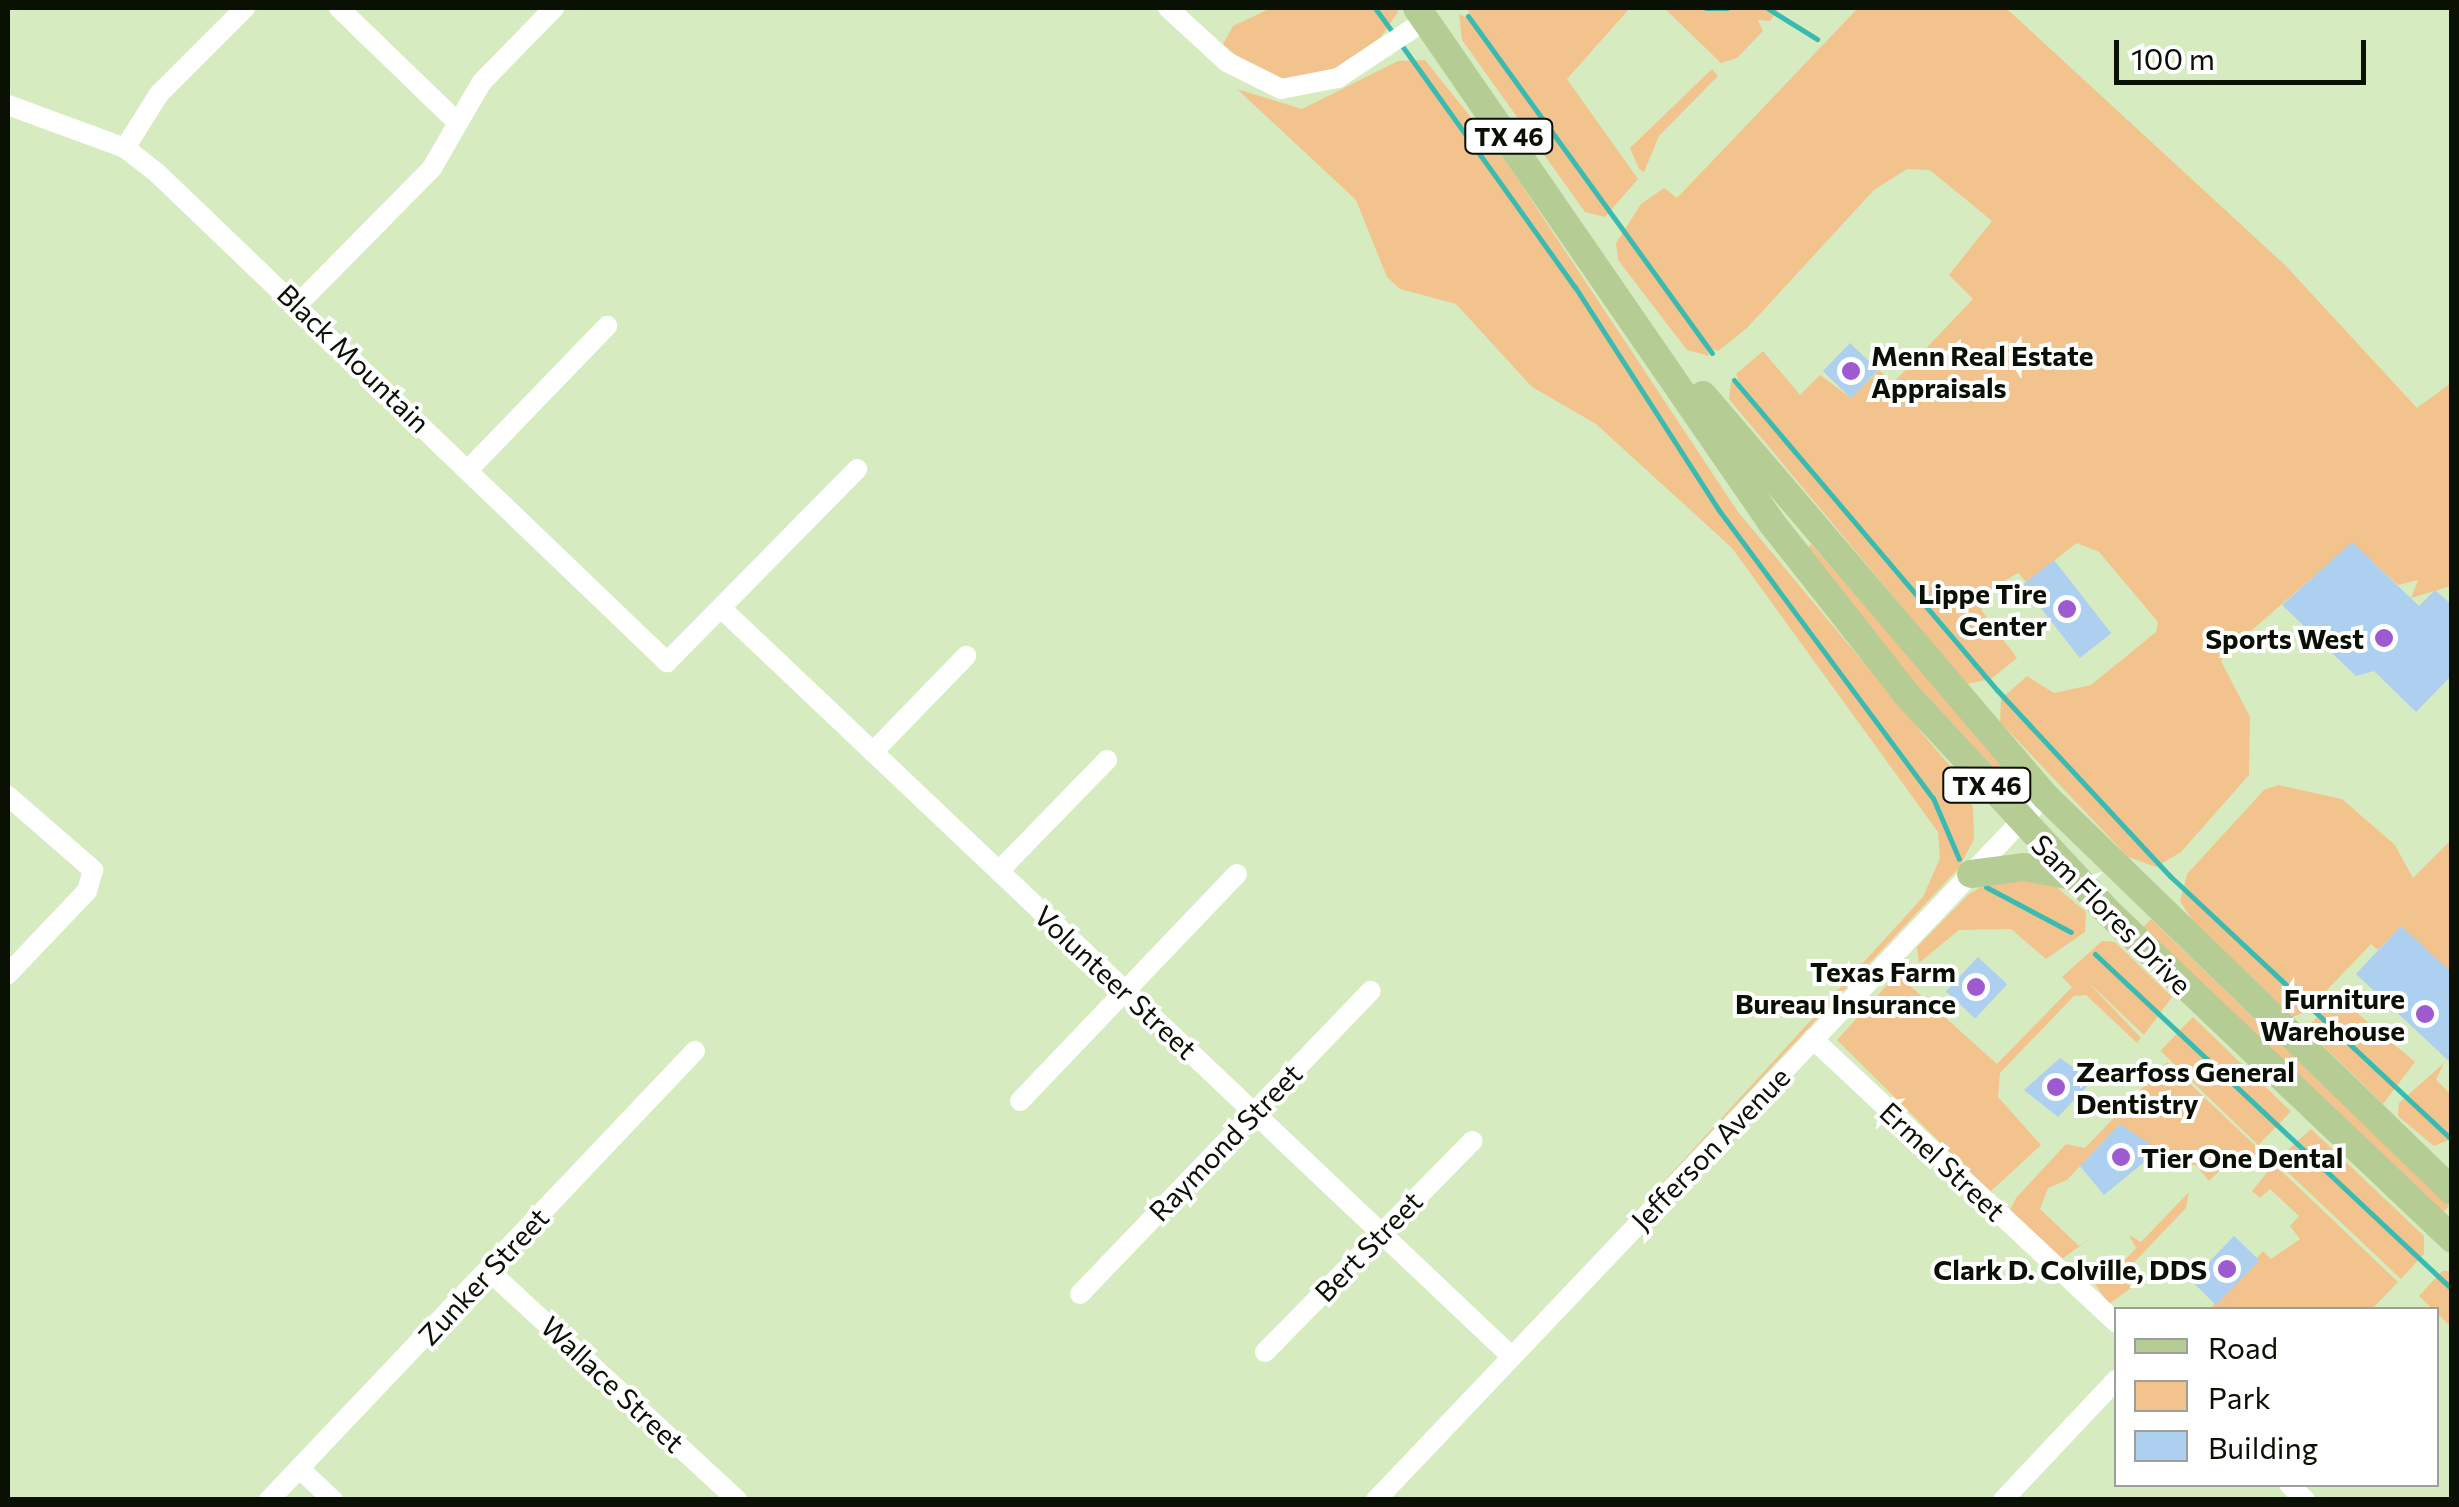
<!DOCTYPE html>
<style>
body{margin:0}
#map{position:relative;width:2459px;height:1507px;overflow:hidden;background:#d7ebc1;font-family:Commissioner,sans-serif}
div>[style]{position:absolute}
.green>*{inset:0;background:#f3c38e;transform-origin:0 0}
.stream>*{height:5px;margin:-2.5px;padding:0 2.5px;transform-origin:2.5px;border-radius:2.5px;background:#39bbb2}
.building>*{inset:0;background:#adcff0;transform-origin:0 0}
.minor>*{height:20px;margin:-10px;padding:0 10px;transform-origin:10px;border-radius:10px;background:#fff}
.major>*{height:28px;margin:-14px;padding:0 14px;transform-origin:14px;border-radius:14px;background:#b5cc95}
.dots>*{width:28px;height:28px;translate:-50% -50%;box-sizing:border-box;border:5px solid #fff;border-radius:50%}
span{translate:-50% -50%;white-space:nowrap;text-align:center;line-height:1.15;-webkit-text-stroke:8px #fff;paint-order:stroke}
.shield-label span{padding:2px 8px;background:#fff;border:2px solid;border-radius:8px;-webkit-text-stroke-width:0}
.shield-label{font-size:25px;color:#0a1003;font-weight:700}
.poi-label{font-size:28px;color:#0a1003;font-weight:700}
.left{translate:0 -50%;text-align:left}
.right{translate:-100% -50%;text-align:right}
.street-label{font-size:28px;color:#0a1003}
.frame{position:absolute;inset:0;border:10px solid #0a1003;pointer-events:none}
.legend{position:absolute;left:2114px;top:1307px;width:325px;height:180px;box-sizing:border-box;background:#fff;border:2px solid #9d9f9a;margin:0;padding:12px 18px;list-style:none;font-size:30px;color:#0a1003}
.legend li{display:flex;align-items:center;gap:20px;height:50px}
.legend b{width:50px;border:2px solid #9d9f9a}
.scale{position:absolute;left:2114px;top:40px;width:252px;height:45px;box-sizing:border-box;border:5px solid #0a1003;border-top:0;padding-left:12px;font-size:30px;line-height:35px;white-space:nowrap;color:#0a1003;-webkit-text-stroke:8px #fff;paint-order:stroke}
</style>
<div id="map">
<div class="green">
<div style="clip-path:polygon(1271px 8px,1396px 8px,1398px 12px,1381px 37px,1336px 68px,1286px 79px,1255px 71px,1223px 44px,1233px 26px)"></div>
<div style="clip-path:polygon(1466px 8px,1630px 8px,1567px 79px,1638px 179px,1605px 217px,1585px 212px,1462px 40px,1459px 14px,1475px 21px)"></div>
<div style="clip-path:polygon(1664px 8px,1780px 8px,1770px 21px,1758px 20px,1763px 31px,1737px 58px,1721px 63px)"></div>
<div style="clip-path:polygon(1858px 8px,2006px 8px,2286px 266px,2417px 408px,2451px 383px,2451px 586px,2411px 598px,2418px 580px,2398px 585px,2352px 543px,2227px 652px,2221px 661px,2250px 717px,2249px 775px,2181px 852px,2156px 867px,2128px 857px,2000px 722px,2001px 699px,2027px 676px,2054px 693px,2091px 685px,2156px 632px,2158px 622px,2099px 552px,2077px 543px,2026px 582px,2018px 573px,1981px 595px,1982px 611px,2017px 658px,1991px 679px,1966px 684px,1729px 399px,1731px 382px,1741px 386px,1736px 374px,1763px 351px,1800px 395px,1820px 375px,1851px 398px,1879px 370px,1893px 383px,1973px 299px,1949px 275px,1992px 221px,1930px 170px,1907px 169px,1874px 190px,1747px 328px,1718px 351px,1706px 347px,1709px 356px,1687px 350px,1618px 260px,1616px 243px,1641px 204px,1664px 188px,1677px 198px)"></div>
<div style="clip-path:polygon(1425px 60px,1505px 160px,1738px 512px,1959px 777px,1973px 807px,1974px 839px,1959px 868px,1646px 1201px,1923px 897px,1940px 858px,1938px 832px,1732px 548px,1596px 424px,1532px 387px,1456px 304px,1400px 289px,1387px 277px,1356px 200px,1237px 89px,1302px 109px,1398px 61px)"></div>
<div style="clip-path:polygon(1712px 69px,1718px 76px,1659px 136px,1644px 172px,1639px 169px,1630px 148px)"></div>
<div style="clip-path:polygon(1811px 544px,2003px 763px,2001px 777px,1917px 689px,1805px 551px)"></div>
<div style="clip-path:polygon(2278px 785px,2342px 799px,2395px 845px,2413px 878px,2451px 840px,2451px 973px,2401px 926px,2378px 950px,2371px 944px,2307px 1011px,2293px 1017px,2195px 924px,2180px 901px,2187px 874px,2264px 790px)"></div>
<div style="clip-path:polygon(2002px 875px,2053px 884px,2086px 912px,2085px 932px,2046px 959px,2011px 929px,1959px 930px,1919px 963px,1917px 947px,1969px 894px)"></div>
<div style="left:2151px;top:919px;width:414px;height:13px;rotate:44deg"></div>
<div style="clip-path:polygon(2102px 941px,2115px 942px,2172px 997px,2144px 1035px,2087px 981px,2141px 1038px,2137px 1043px,2086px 995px,2074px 996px,2000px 1073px,1998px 1097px,2041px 1145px,1990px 1192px,1837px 1040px,1897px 974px,1997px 1064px,2072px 987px,2062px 977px)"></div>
<div style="clip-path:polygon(2337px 996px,2415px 1062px,2383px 1104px,2306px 1029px)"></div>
<div style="left:2193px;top:1017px;width:136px;height:47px;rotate:44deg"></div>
<div style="clip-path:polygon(2167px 1062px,2260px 1150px,2238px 1173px,2224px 1166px,2209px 1181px,2196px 1165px,2172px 1163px,2120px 1124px,2067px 1180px,2048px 1188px,2040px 1209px,2079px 1246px,2091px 1238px,2062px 1259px,2010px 1210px,2016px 1198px,2066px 1144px,2085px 1148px)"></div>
<div style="clip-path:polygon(2444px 1063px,2436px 1080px,2451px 1094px,2451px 1139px,2434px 1146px,2398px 1116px,2399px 1103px)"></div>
<div style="clip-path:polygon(2311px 1129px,2424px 1236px,2424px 1254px,2401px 1279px,2276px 1161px)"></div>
<div style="clip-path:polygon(2274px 1164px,2398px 1282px,2372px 1309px,2209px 1310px,2263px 1251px,2271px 1259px,2300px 1239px,2290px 1226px,2299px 1216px,2270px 1189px,2260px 1198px,2252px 1191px)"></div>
<div style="clip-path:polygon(2189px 1192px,2186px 1208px,2124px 1273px,2131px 1288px,2109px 1304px,2087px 1273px,2102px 1261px,2115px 1271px,2136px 1248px,2129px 1235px,2141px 1242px)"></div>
<div style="clip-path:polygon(2442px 1271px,2451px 1271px,2451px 1327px,2419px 1296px)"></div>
</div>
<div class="stream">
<div style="left:1375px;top:8px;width:32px;rotate:54deg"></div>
<div style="left:1706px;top:8px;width:21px"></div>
<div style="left:1767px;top:8px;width:59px;rotate:31.8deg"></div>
<div style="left:1468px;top:16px;width:416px;rotate:54.1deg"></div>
<div style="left:1400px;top:43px;width:300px;rotate:54.4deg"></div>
<div style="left:1575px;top:287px;width:264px;rotate:57.2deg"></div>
<div style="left:1718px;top:509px;width:360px;rotate:53.4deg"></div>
<div style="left:1933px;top:798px;width:66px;rotate:66.9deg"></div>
<div style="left:1734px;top:380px;width:407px;rotate:49.7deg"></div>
<div style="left:1997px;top:690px;width:254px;rotate:47.1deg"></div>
<div style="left:2170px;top:876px;width:386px;rotate:43.1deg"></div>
<div style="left:1986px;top:887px;width:96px;rotate:27.9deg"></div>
<div style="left:2095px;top:954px;width:490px;rotate:43.2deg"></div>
</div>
<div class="building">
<div style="left:1850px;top:343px;width:39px;height:39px;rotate:44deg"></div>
<div style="clip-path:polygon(2352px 542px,2419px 606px,2435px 590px,2452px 605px,2452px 675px,2416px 712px,2374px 671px,2356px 676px,2282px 605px)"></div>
<div style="left:2054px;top:560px;width:93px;height:40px;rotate:52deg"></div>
<div style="clip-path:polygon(2401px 926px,2452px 973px,2452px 1064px,2356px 974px)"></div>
<div style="left:1978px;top:957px;width:40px;height:47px;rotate:43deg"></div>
<div style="clip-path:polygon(2060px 1058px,2092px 1081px,2058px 1117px,2024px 1090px)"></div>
<div style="clip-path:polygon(2120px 1124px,2159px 1150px,2104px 1195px,2080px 1166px)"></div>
<div style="left:2234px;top:1236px;width:35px;height:62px;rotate:44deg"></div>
</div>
<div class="minor">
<div style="left:339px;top:8px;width:163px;rotate:44deg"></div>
<div style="left:1168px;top:8px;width:80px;rotate:42.5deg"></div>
<div style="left:1227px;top:62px;width:60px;rotate:26.6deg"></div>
<div style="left:1281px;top:89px;width:58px;rotate:-10.9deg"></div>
<div style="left:1338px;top:78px;width:105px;rotate:-33.4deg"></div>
<div style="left:8px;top:105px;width:125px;rotate:20.2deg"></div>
<div style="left:125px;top:148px;width:41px;rotate:38deg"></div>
<div style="left:157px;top:173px;width:707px;rotate:43.8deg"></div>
<div style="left:667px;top:662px;width:271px;rotate:-45.4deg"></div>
<div style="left:125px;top:148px;width:64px;rotate:-57.8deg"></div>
<div style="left:159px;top:94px;width:122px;rotate:-45deg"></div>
<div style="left:298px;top:304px;width:191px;rotate:-45.4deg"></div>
<div style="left:432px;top:168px;width:98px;rotate:-60deg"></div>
<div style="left:481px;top:83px;width:105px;rotate:-45.8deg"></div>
<div style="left:469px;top:469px;width:199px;rotate:-46deg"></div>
<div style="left:721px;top:608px;width:1088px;rotate:43.44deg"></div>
<div style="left:873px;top:752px;width:134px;rotate:-45.9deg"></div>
<div style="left:8px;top:796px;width:113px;rotate:41deg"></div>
<div style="left:93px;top:870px;width:22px;rotate:106deg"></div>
<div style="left:87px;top:891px;width:115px;rotate:133.6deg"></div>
<div style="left:999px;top:871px;width:155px;rotate:-45.8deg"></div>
<div style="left:1813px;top:1039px;width:415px;rotate:43.1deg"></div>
<div style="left:1020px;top:1101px;width:314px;rotate:-46.3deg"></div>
<div style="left:488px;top:1270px;width:339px;rotate:42.7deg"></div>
<div style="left:1080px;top:1294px;width:420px;rotate:-46.2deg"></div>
<div style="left:1265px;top:1352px;width:296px;rotate:-45.5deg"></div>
<div style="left:299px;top:1468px;width:47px;rotate:43.3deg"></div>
<div style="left:2289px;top:1484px;width:23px;rotate:45deg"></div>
<div style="left:269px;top:1500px;width:619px;rotate:-46.51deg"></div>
<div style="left:1376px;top:1500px;width:971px;rotate:-46.46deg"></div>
<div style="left:2003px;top:1500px;width:165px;rotate:-46.7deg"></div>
</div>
<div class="major">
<div style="left:1417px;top:8px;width:624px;rotate:55.44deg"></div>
<div style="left:1771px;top:522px;width:220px;rotate:51.8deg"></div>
<div style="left:1907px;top:695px;width:299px;rotate:47.2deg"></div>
<div style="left:2110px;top:914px;width:472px;rotate:43.5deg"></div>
<div style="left:1703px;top:395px;width:527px;rotate:49.54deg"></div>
<div style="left:2045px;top:796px;width:567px;rotate:44.14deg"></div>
<div style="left:1971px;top:874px;width:53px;rotate:-7.5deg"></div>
<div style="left:2024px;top:867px;width:49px;rotate:10.6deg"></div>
</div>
<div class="dots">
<div style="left:1851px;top:371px;background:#9e5bd0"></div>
<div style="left:2067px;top:609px;background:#9e5bd0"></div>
<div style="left:2384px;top:638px;background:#9e5bd0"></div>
<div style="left:1976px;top:987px;background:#9e5bd0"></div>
<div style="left:2425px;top:1014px;background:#9e5bd0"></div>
<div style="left:2056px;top:1087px;background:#9e5bd0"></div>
<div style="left:2121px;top:1157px;background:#9e5bd0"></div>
<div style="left:2227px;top:1269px;background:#9e5bd0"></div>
</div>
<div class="shield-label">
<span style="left:1509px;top:136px">TX 46</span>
<span style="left:1987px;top:785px">TX 46</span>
</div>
<div class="poi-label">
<span class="left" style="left:1871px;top:371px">Menn Real Estate<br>Appraisals</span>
<span class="right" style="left:2047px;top:609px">Lippe Tire<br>Center</span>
<span class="right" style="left:2364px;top:638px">Sports West</span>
<span class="right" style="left:1956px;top:987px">Texas Farm<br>Bureau Insurance</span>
<span class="right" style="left:2405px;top:1014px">Furniture<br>Warehouse</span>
<span class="left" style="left:2076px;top:1087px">Zearfoss General<br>Dentistry</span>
<span class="left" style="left:2141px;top:1157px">Tier One Dental</span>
<span class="right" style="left:2207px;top:1269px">Clark D. Colville, DDS</span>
</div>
<div class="street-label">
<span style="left:354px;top:358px;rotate:44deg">Black Mountain</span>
<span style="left:2112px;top:914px;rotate:45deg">Sam Flores Drive</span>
<span style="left:1116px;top:982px;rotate:43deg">Volunteer Street</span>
<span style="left:1225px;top:1142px;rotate:-46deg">Raymond Street</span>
<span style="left:1710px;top:1148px;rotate:-46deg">Jefferson Avenue</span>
<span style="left:1943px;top:1161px;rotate:43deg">Ermel Street</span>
<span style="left:1368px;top:1246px;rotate:-46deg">Bert Street</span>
<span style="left:483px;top:1276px;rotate:-47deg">Zunker Street</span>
<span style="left:613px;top:1384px;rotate:43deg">Wallace Street</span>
</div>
<div class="frame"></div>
<ul class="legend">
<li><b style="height:12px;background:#b5cc95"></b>Road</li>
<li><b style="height:28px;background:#f3c38e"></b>Park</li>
<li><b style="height:28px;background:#adcff0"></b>Building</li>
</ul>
<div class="scale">100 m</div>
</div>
